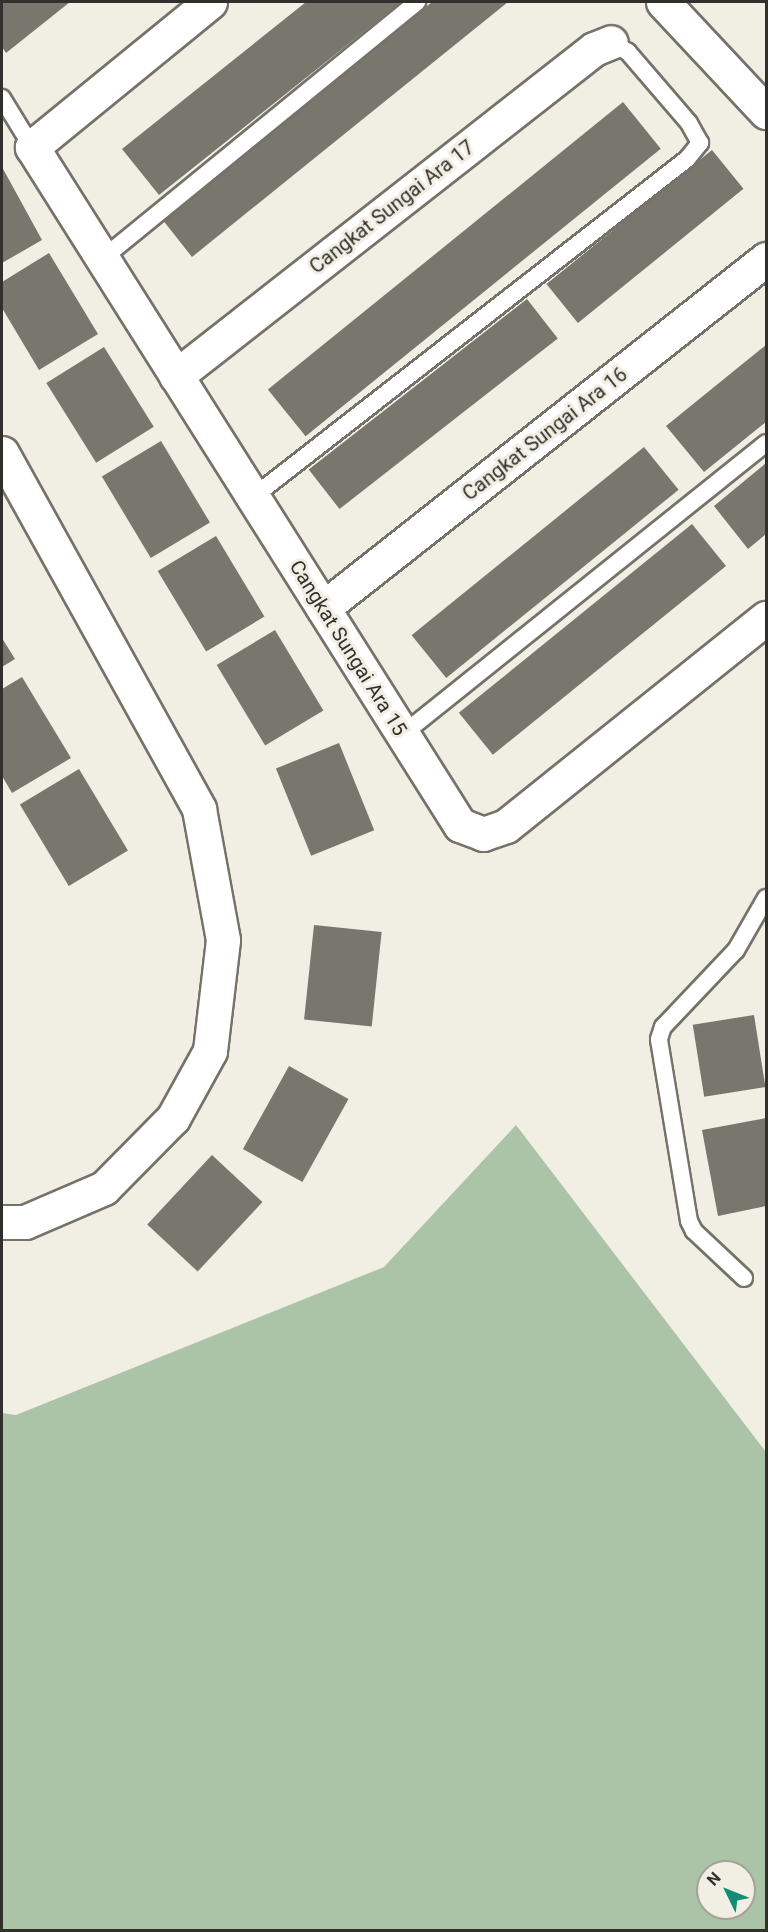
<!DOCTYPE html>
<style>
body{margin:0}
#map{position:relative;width:768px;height:1932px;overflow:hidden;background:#f1eee4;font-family:Roboto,sans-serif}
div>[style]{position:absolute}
.green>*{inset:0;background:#abc4a7}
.building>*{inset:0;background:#79766e;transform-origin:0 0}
.roads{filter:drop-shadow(2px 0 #757269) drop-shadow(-2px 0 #757269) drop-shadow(0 2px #757269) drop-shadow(0 -2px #757269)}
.lane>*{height:16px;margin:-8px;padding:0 8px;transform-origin:8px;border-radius:8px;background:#fff}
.street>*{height:33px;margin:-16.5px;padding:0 16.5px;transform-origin:16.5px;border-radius:16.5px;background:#fff}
span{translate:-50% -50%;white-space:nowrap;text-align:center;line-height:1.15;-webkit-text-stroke:6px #f1eee4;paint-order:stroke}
.street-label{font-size:20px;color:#31302c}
.frame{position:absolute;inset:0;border:3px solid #31302c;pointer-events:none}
.north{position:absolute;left:696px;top:1860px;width:60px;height:60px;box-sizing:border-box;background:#f1eee4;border:2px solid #a4a29a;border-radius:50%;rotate:313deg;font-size:16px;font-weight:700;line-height:24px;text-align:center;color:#31302c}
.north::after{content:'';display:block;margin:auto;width:21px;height:27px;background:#128d72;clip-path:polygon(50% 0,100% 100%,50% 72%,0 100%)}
</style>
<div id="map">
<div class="green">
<div style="clip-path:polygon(evenodd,516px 1125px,766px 1452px,766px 1930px,2px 1930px,2px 1413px,16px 1415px,384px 1267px,516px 1125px,708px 1872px,744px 1872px,744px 1908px,708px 1908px,708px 1872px)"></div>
</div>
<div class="building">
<div style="clip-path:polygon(2px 2px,70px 2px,6px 53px,2px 47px)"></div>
<div style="clip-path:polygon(306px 2px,401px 2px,159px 195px,122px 149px)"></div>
<div style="clip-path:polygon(432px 2px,508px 2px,192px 257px,162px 219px)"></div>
<div style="left:623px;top:102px;width:60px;height:457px;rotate:51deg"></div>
<div style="left:712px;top:150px;width:50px;height:213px;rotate:51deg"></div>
<div style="clip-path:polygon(2px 167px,42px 240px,2px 263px)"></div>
<div style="clip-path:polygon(49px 253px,98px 334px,39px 370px,2px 308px,2px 282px)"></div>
<div style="left:527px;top:299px;width:50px;height:277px;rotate:52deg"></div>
<div style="clip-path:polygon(766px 345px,766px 422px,704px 472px,666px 426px)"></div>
<div style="left:104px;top:347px;width:94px;height:68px;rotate:58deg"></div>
<div style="left:161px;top:441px;width:95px;height:69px;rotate:59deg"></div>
<div style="left:644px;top:447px;width:55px;height:299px;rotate:51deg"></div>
<div style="clip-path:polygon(766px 463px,766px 534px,748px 549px,714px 506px)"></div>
<div style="left:692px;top:524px;width:54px;height:300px;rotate:51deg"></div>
<div style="left:216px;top:536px;width:94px;height:68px;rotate:59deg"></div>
<div style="left:275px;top:630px;width:94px;height:68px;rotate:59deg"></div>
<div style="clip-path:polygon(2px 638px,15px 659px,2px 667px)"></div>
<div style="clip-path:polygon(22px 677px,71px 758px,12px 793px,2px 776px,2px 689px)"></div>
<div style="left:339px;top:743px;width:94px;height:68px;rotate:68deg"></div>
<div style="left:79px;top:769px;width:95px;height:69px;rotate:59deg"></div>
<div style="left:314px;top:925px;width:68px;height:95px;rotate:6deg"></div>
<div style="left:754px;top:1015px;width:73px;height:62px;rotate:81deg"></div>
<div style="left:289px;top:1066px;width:68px;height:95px;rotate:29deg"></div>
<div style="clip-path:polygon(766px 1118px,766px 1206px,718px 1216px,702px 1130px)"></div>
<div style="left:212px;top:1155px;width:69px;height:95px;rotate:43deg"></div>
</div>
<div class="roads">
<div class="lane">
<div style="left:2px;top:98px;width:57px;rotate:58.5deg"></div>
<div style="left:102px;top:259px;width:407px;rotate:-39.2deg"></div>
<div style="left:253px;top:497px;width:550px;rotate:-37.91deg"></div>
<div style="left:687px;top:159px;width:21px;rotate:-51deg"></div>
<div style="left:700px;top:143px;width:23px;rotate:-119deg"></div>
<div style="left:689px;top:123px;width:94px;rotate:-130.7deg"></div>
<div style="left:628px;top:52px;width:20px;rotate:-150deg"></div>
<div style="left:403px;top:734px;width:465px;rotate:-38.7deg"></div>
<div style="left:744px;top:1278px;width:69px;rotate:-136.8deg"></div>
<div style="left:694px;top:1231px;width:11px;rotate:-117deg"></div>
<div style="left:689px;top:1221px;width:184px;rotate:-99.4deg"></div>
<div style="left:659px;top:1039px;width:13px;rotate:-72deg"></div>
<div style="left:663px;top:1027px;width:106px;rotate:-46.5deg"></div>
<div style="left:736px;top:950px;width:60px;rotate:-60deg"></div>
</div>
<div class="street">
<div style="left:210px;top:2px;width:230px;rotate:140.8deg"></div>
<div style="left:32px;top:147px;width:802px;rotate:57.74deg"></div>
<div style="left:460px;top:825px;width:25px;rotate:21deg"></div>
<div style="left:483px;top:834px;width:24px;rotate:-19deg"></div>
<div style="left:506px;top:826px;width:333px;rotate:-38.7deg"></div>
<div style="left:663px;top:2px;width:151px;rotate:46.9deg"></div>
<div style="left:176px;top:376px;width:531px;rotate:-38.04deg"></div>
<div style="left:594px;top:49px;width:18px;rotate:-22deg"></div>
<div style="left:2px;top:453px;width:407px;rotate:61deg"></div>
<div style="left:199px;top:809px;width:133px;rotate:79.6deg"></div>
<div style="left:223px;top:940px;width:112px;rotate:96.7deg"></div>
<div style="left:210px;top:1051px;width:77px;rotate:118.9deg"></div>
<div style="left:173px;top:1118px;width:98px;rotate:134.6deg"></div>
<div style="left:104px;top:1188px;width:86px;rotate:156.7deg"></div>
<div style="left:25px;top:1222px;width:23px;rotate:180deg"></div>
<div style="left:323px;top:608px;width:564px;rotate:-38.23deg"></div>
</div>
</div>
<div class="street-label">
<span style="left:392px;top:207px;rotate:-38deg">Cangkat Sungai Ara 17</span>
<span style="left:545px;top:434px;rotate:-38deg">Cangkat Sungai Ara 16</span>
<span style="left:348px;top:648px;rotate:58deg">Cangkat Sungai Ara 15</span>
</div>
<div class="frame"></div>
<div class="north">N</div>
</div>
